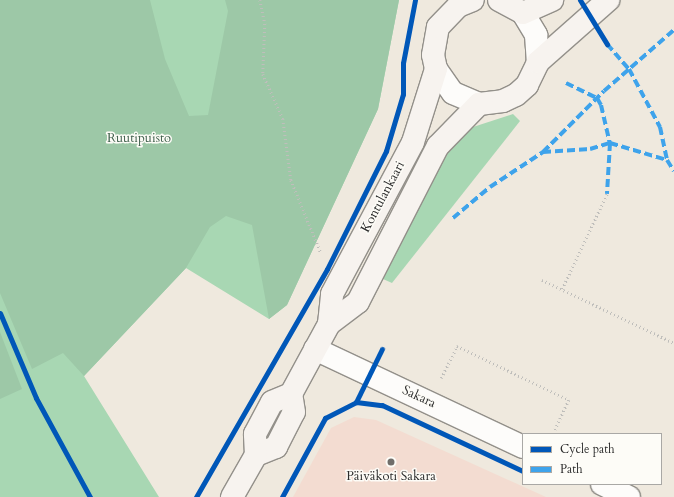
<!DOCTYPE html>
<meta charset="utf-8">
<style>
body{margin:0}
#map{position:relative;width:674px;height:497px;overflow:hidden;background:#efe9de;font-family:Cardo,serif}
div>[style]{position:absolute}
.built>*{inset:0;background:#f3dcd1}
.green>*{inset:0;background:#a8d7b3}
.forest>*{inset:0;background:#9dc8a7}
.path>*{height:2.5px;margin-top:-1.25px;transform-origin:0;background:repeating-linear-gradient(90deg,#bfbebb 0 1px,transparent 0 4px)}
.roads{filter:drop-shadow(1px 0 #93908a) drop-shadow(-1px 0 #93908a) drop-shadow(0 1px #93908a) drop-shadow(0 -1px #93908a)}
.minor>*{height:22px;margin:-11px;padding:0 11px;transform-origin:11px;border-radius:11px;background:#fdfcfa}
.tertiary>*{height:22px;margin:-11px;padding:0 11px;transform-origin:11px;border-radius:11px;background:#fdfcfa}
.secondary>*{height:22px;margin:-11px;padding:0 11px;transform-origin:11px;border-radius:11px;background:#f7f3ef}
.quiet>*{height:4px;margin-top:-2px;transform-origin:0;background:repeating-linear-gradient(90deg,#3ea3eb 0 8px,transparent 0 12px)}
.cycleway>*{height:5px;margin:-2.5px;padding:0 2.5px;transform-origin:2.5px;border-radius:2.5px;background:#0057b8}
.dots>*{width:11px;height:11px;translate:-50% -50%;box-sizing:border-box;border:2px solid #fdfcf7;border-radius:50%}
span{translate:-50% -50%;white-space:nowrap;text-align:center;line-height:1.15;-webkit-text-stroke:3px #fdfcf7;paint-order:stroke}
.park-label{font-size:13px;color:#42624e}
.street-label{font-size:13px;color:#2b2b2b}
.poi-label{font-size:13px;color:#2b2b2b}
.legend{position:absolute;left:522px;top:433px;width:140px;height:52px;box-sizing:border-box;background:#fdfcf7;border:1px solid #a9a8a5;margin:0;padding:5px 7px;list-style:none;font-size:12px;color:#2b2b2b}
.legend li{display:flex;align-items:center;gap:8px;height:20px}
.legend b{width:20px;border:1px solid #a9a8a5}
</style>
<div id="map">
<div class="built">
<div style="clip-path:polygon(354px 417px,376px 420px,546px 497px,293px 497px,331px 428px)"></div>
</div>
<div class="green">
<div style="clip-path:polygon(0 0,399px 0,378px 109px,287px 305px,269px 319px,186px 268px,84px 376px,159px 497px,0 497px)"></div>
<div style="clip-path:polygon(513px 114px,520px 121px,392px 283px,383px 279px,439px 159px,470px 128px)"></div>
</div>
<div class="forest">
<div style="clip-path:polygon(0 0,150px 0,165px 59px,189px 116px,208px 115px,228px 11px,225px 0,399px 0,378px 109px,287px 305px,269px 319px,252px 225px,226px 216px,210px 227px,186px 268px,84px 376px,63px 353px,32px 369px,0 293px)"></div>
<div style="clip-path:polygon(0 332px,22px 389px,0 399px)"></div>
</div>
<div class="path">
<div style="left:260px;top:0;width:25px;rotate:78deg"></div>
<div style="left:265px;top:24px;width:50px;rotate:92.3deg"></div>
<div style="left:263px;top:74px;width:49px;rotate:66deg"></div>
<div style="left:283px;top:119px;width:62px;rotate:82.5deg"></div>
<div style="left:291px;top:180px;width:79px;rotate:67.7deg"></div>
<div style="left:542px;top:280px;width:146px;rotate:25.5deg"></div>
<div style="left:562px;top:289px;width:105px;rotate:-64.7deg"></div>
<div style="left:441px;top:378px;width:36px;rotate:-63deg"></div>
<div style="left:457px;top:346px;width:124px;rotate:25.7deg"></div>
<div style="left:569px;top:400px;width:35px;rotate:115deg"></div>
</div>
<div class="roads">
<div class="minor">
<div style="left:315px;top:349px;width:230px;rotate:25.2deg"></div>
<div style="left:602px;top:484px;width:30px;rotate:26deg"></div>
</div>
<div class="tertiary">
<div style="left:523px;top:13px;width:26px;rotate:59deg"></div>
<div style="left:536px;top:35px;width:27px;rotate:86deg"></div>
<div style="left:436px;top:69px;width:29px;rotate:55deg"></div>
<div style="left:453px;top:93px;width:28px;rotate:23deg"></div>
</div>
<div class="secondary">
<div style="left:499px;top:0;width:27px;rotate:28deg"></div>
<div style="left:523px;top:13px;width:32px;rotate:-24deg"></div>
<div style="left:329px;top:324px;width:36px;rotate:-37deg"></div>
<div style="left:358px;top:302px;width:175px;rotate:-62.9deg"></div>
<div style="left:438px;top:146px;width:59px;rotate:-45.7deg"></div>
<div style="left:479px;top:104px;width:24px;rotate:-7deg"></div>
<div style="left:503px;top:101px;width:14px;rotate:-25deg"></div>
<div style="left:516px;top:95px;width:15px;rotate:-42deg"></div>
<div style="left:527px;top:85px;width:25px;rotate:-64deg"></div>
<div style="left:538px;top:62px;width:94px;rotate:-41.5deg"></div>
<div style="left:256px;top:455px;width:22px;rotate:-22deg"></div>
<div style="left:276px;top:447px;width:39px;rotate:-63deg"></div>
<div style="left:294px;top:412px;width:18px;rotate:-99deg"></div>
<div style="left:232px;top:497px;width:48px;rotate:-60.3deg"></div>
<div style="left:256px;top:455px;width:21px;rotate:-93deg"></div>
<div style="left:255px;top:434px;width:36px;rotate:-62deg"></div>
<div style="left:272px;top:402px;width:21px;rotate:-23deg"></div>
<div style="left:291px;top:394px;width:80px;rotate:-61.5deg"></div>
<div style="left:329px;top:324px;width:30px;rotate:-84deg"></div>
<div style="left:332px;top:294px;width:172px;rotate:-61.9deg"></div>
<div style="left:413px;top:142px;width:77px;rotate:-72.5deg"></div>
<div style="left:436px;top:69px;width:14px;rotate:-102deg"></div>
<div style="left:433px;top:55px;width:28px;rotate:-80deg"></div>
<div style="left:438px;top:27px;width:29px;rotate:-46deg"></div>
<div style="left:458px;top:6px;width:16px;rotate:-22deg"></div>
</div>
</div>
<div class="quiet">
<div style="left:607px;top:44px;width:33px;rotate:49deg"></div>
<div style="left:629px;top:69px;width:66px;rotate:61.9deg"></div>
<div style="left:660px;top:127px;width:34px;rotate:78deg"></div>
<div style="left:566px;top:83px;width:34px;rotate:26deg"></div>
<div style="left:597px;top:98px;width:8px;rotate:60deg"></div>
<div style="left:601px;top:105px;width:39px;rotate:77deg"></div>
<div style="left:610px;top:143px;width:51px;rotate:93.4deg"></div>
<div style="left:543px;top:152px;width:47px;rotate:-3.7deg"></div>
<div style="left:590px;top:149px;width:21px;rotate:-17deg"></div>
<div style="left:610px;top:143px;width:59px;rotate:16.6deg"></div>
<div style="left:667px;top:160px;width:13px;rotate:58deg"></div>
<div style="left:453px;top:218px;width:48px;rotate:-40deg"></div>
<div style="left:490px;top:187px;width:64px;rotate:-33.4deg"></div>
<div style="left:543px;top:152px;width:86px;rotate:-45deg"></div>
<div style="left:604px;top:91px;width:93px;rotate:-41.1deg"></div>
</div>
<div class="cycleway">
<div style="left:580px;top:0;width:52px;rotate:58.5deg"></div>
<div style="left:0;top:313px;width:92px;rotate:67deg"></div>
<div style="left:36px;top:398px;width:113px;rotate:61.4deg"></div>
<div style="left:356px;top:402px;width:59px;rotate:-63.9deg"></div>
<div style="left:196px;top:497px;width:263px;rotate:-60.1deg"></div>
<div style="left:327px;top:269px;width:132px;rotate:-63.4deg"></div>
<div style="left:386px;top:151px;width:59px;rotate:-73.4deg"></div>
<div style="left:403px;top:94px;width:31px;rotate:-90deg"></div>
<div style="left:403px;top:63px;width:64px;rotate:-79.2deg"></div>
<div style="left:282px;top:497px;width:90px;rotate:-61.4deg"></div>
<div style="left:325px;top:418px;width:35px;rotate:-27deg"></div>
<div style="left:356px;top:402px;width:26px;rotate:7deg"></div>
<div style="left:382px;top:405px;width:156px;rotate:25.1deg"></div>
</div>
<div class="dots">
<div style="left:391px;top:462px;background:#706e6a"></div>
</div>
<div class="park-label">
<span style="left:139px;top:138px">Ruutipuisto</span>
</div>
<div class="street-label">
<span style="left:383px;top:197px;rotate:-62deg">Kontulankaari</span>
<span style="left:419px;top:397px;rotate:25deg">Sakara</span>
</div>
<div class="poi-label">
<span style="left:391px;top:476px">Päiväkoti Sakara</span>
</div>
<ul class="legend">
<li><b style="height:5px;background:#0057b8"></b>Cycle path</li>
<li><b style="height:5px;background:#3ea3eb"></b>Path</li>
</ul>
</div>
